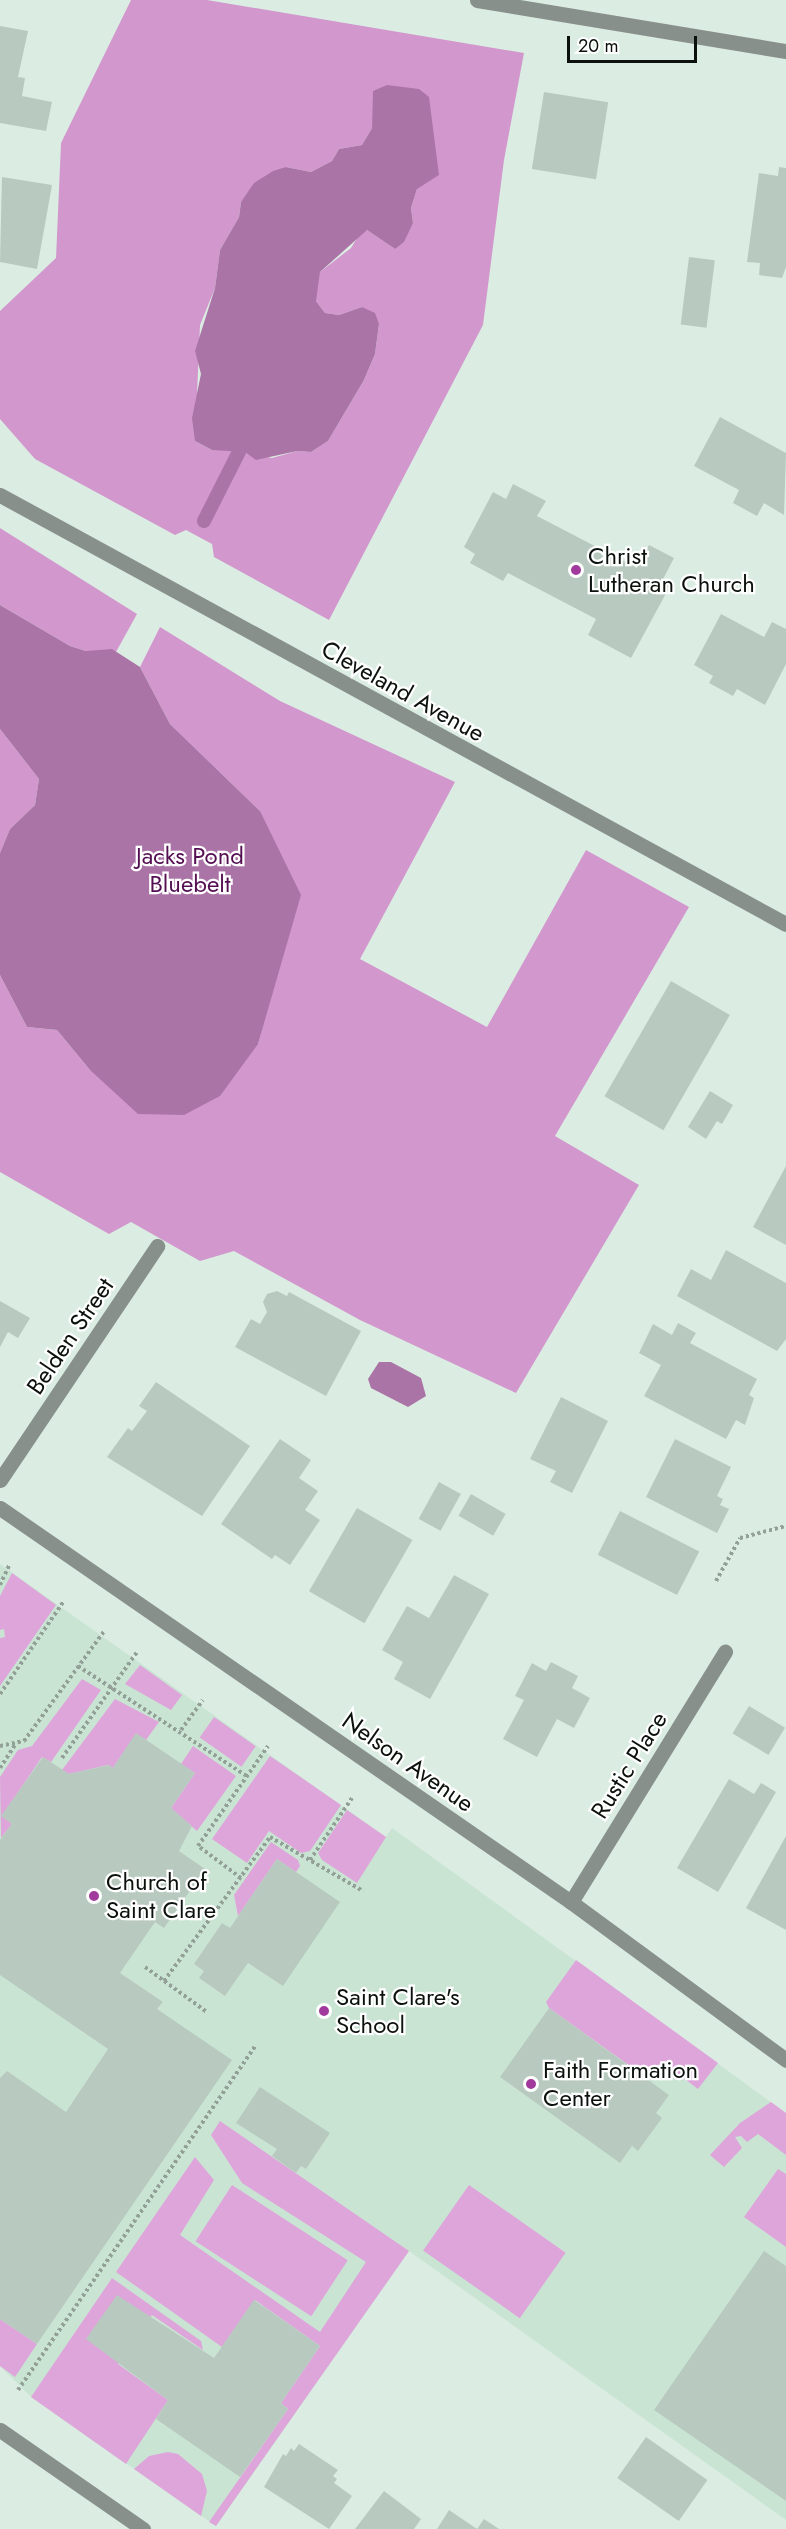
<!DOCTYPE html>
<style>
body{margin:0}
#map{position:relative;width:786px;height:2529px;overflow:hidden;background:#dbede2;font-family:Jost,sans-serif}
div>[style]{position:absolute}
.built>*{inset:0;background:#cae4d4}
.green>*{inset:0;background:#dea5da;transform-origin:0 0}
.forest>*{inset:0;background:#d298ce}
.water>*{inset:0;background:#ab74a7}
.stream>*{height:14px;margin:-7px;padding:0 7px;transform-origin:7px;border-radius:7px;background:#ab74a7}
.building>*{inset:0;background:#b8cabf;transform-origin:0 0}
.path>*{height:4px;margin-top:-2px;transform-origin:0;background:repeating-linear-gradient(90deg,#92a098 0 3px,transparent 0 6px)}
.minor>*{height:15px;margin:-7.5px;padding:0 7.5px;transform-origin:7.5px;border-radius:7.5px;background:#88908b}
.dots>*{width:16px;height:16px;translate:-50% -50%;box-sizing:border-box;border:3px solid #fff;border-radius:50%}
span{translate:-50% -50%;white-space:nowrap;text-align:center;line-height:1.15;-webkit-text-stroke:4.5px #fff;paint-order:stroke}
.poi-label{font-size:24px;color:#0b110d}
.left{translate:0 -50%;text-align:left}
.street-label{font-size:24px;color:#0b110d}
.park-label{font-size:24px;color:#540e52}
.scale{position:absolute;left:567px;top:36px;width:130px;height:27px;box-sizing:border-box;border:3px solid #0b110d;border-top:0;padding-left:8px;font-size:18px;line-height:21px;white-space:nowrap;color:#0b110d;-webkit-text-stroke:4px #fff;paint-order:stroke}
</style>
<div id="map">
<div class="built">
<div style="clip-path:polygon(0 1564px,386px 1837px,392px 1828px,786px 2113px,786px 2520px,409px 2251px,216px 2526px,31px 2397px,0 2366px)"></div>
</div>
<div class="green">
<div style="clip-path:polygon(12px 1573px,56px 1605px,0 1686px,0 1638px,5px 1637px,4px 1629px,0 1630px,0 1596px)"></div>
<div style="clip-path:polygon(140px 1665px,182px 1695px,171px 1710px,125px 1684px)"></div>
<div style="clip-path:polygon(82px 1679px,101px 1690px,51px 1762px,42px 1757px,2px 1816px,12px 1824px,1px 1838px,0 1777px,18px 1750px,32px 1746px)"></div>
<div style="clip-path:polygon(115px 1699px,159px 1722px,146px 1740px,136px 1734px,113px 1768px,108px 1765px,69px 1774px,62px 1770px)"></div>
<div style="left:214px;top:1717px;width:51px;height:25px;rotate:35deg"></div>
<div style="clip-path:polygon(193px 1746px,236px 1776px,197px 1831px,171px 1808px,195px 1773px,181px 1764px)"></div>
<div style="clip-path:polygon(270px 1756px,341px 1805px,310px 1851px,301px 1853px,269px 1831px,247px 1863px,212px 1839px)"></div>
<div style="clip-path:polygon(347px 1810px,386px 1837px,357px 1883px,322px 1860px,318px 1853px)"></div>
<div style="clip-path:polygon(271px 1842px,298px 1860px,300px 1866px,296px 1872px,277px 1859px,238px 1916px,234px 1895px)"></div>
<div style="clip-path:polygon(576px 1960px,718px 2063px,698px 2089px,662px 2062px,648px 2079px,549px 2008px,546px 2002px)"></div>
<div style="clip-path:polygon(771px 2102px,786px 2113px,786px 2155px,758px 2134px,747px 2142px,741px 2136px,735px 2137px,742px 2148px,724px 2167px,710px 2155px,740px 2123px)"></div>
<div style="clip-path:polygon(220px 2121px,409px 2251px,216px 2526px,209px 2522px,288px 2409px,281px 2403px,320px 2346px,255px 2300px,222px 2347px,116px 2272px,195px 2157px,214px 2180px,180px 2235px,320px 2332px,366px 2262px,242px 2183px,211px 2135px)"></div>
<div style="clip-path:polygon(778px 2169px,786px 2174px,786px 2247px,744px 2217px)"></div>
<div style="left:232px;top:2185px;width:138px;height:67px;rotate:33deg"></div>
<div style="left:469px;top:2185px;width:118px;height:80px;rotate:35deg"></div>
<div style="clip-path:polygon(112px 2278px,201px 2341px,203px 2350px,152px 2315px,118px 2364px,168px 2400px,126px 2464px,31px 2397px)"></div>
<div style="clip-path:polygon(0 2319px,37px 2344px,15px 2377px,0 2366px)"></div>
<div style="clip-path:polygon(168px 2452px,178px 2454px,202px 2474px,207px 2491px,201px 2516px,134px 2469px,149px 2456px)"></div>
</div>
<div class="forest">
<div style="clip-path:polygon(evenodd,131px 0,207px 0,524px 53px,504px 160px,483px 325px,329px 620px,214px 557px,212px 544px,186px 530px,175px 535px,35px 459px,0 419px,0 311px,56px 258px,61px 143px,131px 0,375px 108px,417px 189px,411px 208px,413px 223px,395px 249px,367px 230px,359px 235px,351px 248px,320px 272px,316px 284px,316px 301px,325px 313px,339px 315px,362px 307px,379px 324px,375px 354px,364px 380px,328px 441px,311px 452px,297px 451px,272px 458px,227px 449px,212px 450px,195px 441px,200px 325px,215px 288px,220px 250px,239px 217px,241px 202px,286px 167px,311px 172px,332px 161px,339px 149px,362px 145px,372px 128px,375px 108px)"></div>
<div style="clip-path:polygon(0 528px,137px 614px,116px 652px,86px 651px,70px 646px,0 605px)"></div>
<div style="clip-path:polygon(160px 627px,280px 701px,455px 782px,360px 959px,487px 1027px,586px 850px,689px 907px,555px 1136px,639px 1185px,516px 1393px,360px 1320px,234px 1251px,200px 1261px,131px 1222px,109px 1234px,0 1172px,0 975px,27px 1027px,57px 1030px,90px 1070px,258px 1044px,273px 986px,260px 811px,170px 724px,140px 667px)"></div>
<div style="clip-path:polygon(0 729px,39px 779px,35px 805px,10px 829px,0 853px)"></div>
</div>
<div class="water">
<div style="clip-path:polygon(387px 85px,419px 89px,429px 97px,439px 175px,417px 189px,411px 208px,413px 223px,404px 242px,395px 249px,367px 230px,320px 272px,316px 301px,325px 313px,339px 315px,362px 307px,375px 313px,379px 324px,375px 354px,364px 380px,328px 441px,311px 452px,297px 451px,256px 460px,245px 452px,212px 450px,195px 441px,192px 418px,201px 374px,195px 351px,215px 288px,220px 250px,239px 217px,241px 202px,254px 183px,273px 171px,286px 167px,311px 172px,332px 161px,339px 149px,362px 145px,372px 128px,373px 91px)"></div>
<div style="clip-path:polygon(0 605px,70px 646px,86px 651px,112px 649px,140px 667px,170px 724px,260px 811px,301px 895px,258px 1044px,220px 1096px,184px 1115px,138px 1114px,90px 1070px,57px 1030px,27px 1027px,0 975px,0 853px,10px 829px,35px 805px,39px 779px,0 729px)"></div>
<div style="clip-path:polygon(379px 1362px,391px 1362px,421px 1378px,426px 1396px,408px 1407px,371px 1388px,368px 1379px)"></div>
</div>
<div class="stream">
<div style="left:204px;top:521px;width:97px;rotate:-63.2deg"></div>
</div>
<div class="building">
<div style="clip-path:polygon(0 26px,28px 31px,18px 77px,25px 78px,22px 96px,52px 102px,46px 131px,0 123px)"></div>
<div style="left:544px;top:92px;width:65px;height:78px;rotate:9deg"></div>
<div style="clip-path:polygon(779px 167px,786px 168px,786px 267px,782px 278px,759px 275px,760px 263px,747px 262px,759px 173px,778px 176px)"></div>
<div style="clip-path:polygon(2px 177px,52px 185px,37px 269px,0 262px)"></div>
<div style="left:689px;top:257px;width:26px;height:68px;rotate:7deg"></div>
<div style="clip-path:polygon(720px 417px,786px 453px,784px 515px,764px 503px,757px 516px,733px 503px,739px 490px,694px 466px)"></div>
<div style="clip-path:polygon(513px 484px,546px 501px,537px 516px,637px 568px,649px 545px,674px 558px,662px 581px,670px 586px,631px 658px,588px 635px,596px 619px,508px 573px,503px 581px,470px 563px,475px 554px,464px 547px,493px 492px,506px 499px)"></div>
<div style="clip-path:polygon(721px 614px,764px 637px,772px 622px,786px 629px,786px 664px,765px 705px,737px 689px,733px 696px,709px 683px,713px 676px,694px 665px)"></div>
<div style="left:671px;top:981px;width:68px;height:133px;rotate:30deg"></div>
<div style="clip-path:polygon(710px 1091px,733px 1105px,722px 1124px,717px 1121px,706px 1139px,688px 1127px)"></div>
<div style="clip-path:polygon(786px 1166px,786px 1245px,753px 1227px)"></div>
<div style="clip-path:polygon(726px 1250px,786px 1283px,786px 1339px,777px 1351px,677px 1296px,691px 1269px,711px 1280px)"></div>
<div style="clip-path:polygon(277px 1291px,287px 1296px,289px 1292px,361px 1331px,326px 1396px,235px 1347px,251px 1319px,260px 1324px,267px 1312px,263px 1302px,267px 1294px)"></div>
<div style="clip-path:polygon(0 1301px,30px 1318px,18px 1338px,8px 1332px,0 1347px)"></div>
<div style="clip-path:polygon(678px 1323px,696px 1333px,690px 1343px,757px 1379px,749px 1395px,754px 1398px,745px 1425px,736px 1420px,726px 1439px,644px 1396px,661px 1365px,639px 1353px,653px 1324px,672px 1335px)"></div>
<div style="clip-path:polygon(156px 1382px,250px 1446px,202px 1516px,107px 1457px,128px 1428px,132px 1431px,147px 1411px,139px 1406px)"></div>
<div style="clip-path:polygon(561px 1397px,608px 1421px,572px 1493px,550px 1482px,556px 1471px,530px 1459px)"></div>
<div style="clip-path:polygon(280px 1439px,311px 1460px,299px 1478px,318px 1491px,305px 1510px,320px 1520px,290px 1565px,275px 1555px,272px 1559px,221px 1524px)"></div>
<div style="clip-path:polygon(675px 1439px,731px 1467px,717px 1496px,723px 1499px,720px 1505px,729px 1509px,717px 1533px,646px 1497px)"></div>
<div style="left:439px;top:1482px;width:25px;height:42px;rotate:29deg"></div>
<div style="left:471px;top:1494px;width:40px;height:25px;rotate:30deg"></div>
<div style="left:357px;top:1508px;width:64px;height:96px;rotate:30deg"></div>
<div style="left:620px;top:1511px;width:89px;height:49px;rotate:27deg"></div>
<div style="clip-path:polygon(454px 1575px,489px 1594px,430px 1699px,394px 1679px,403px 1662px,382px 1650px,407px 1606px,429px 1618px)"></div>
<div style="clip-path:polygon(551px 1662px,578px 1676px,572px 1688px,590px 1698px,574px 1728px,557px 1719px,537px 1757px,503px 1739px,524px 1700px,515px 1696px,532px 1663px,546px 1671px)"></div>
<div style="left:749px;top:1706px;width:42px;height:32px;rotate:31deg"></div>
<div style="clip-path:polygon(136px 1733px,195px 1773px,171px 1808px,192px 1826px,179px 1851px,205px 1869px,164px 1928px,155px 1922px,120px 1973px,163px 2002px,157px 2009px,232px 2060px,37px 2344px,0 2319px,0 2078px,7px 2071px,66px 2112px,108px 2049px,0 1975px,0 1840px,12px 1824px,1px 1816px,43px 1757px,69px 1774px,109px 1765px,113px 1768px)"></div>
<div style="clip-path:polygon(729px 1779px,754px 1794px,761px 1783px,776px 1792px,718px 1892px,677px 1868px)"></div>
<div style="clip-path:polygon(786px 1836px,786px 1930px,746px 1908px)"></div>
<div style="clip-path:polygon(277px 1859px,340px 1902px,283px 1986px,248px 1963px,225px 1996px,199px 1978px,204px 1971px,194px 1964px,222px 1923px,230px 1928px)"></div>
<div style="clip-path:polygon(549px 2008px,669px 2095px,656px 2113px,662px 2118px,638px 2151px,632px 2146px,620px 2163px,500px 2077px)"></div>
<div style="clip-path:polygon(260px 2087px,330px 2133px,306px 2169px,301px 2166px,296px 2173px,272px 2156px,277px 2149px,236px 2123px)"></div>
<div style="clip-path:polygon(764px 2251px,786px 2266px,786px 2501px,654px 2410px)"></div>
<div style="clip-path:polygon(117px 2295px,214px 2358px,254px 2300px,320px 2346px,281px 2403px,288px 2409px,240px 2477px,156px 2419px,168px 2400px,86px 2339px)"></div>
<div style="left:646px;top:2437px;width:75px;height:50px;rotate:35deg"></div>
<div style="clip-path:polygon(299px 2444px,338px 2470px,333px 2476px,337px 2479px,334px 2483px,352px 2496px,329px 2529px,264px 2487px,283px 2454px,286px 2456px,291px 2448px,294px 2451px)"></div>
<div style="clip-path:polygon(384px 2491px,421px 2519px,414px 2529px,355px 2529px)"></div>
<div style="clip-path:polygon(449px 2510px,477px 2529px,484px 2519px,499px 2529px,437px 2529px)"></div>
</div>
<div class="path">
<div style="left:716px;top:1581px;width:49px;rotate:-60.8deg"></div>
<div style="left:740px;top:1538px;width:48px;rotate:-14.6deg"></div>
<div style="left:0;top:1585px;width:23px;rotate:-65deg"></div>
<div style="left:78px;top:1666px;width:202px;rotate:33.1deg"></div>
<div style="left:0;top:1694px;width:113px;rotate:-55.5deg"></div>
<div style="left:181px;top:1730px;width:37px;rotate:-54deg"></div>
<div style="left:0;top:1746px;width:25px;rotate:-12deg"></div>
<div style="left:24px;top:1741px;width:137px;rotate:-53.9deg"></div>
<div style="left:62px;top:1758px;width:130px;rotate:-54.7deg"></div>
<div style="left:0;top:1768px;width:30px;rotate:-57deg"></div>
<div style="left:310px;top:1860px;width:75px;rotate:-55.9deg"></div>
<div style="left:241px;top:1878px;width:54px;rotate:-143.3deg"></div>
<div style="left:198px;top:1846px;width:122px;rotate:-55deg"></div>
<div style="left:145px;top:1967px;width:77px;rotate:36deg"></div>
<div style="left:164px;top:1981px;width:179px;rotate:-53.6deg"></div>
<div style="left:270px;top:1837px;width:108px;rotate:30.1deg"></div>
<div style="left:18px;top:2390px;width:418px;rotate:-55.4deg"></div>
</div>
<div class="minor">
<div style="left:477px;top:0;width:313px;rotate:9.4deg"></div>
<div style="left:0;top:495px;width:895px;rotate:28.63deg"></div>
<div style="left:0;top:1480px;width:282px;rotate:-56.1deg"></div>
<div style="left:0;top:1508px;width:694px;rotate:34.61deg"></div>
<div style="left:571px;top:1902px;width:267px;rotate:36.3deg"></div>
<div style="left:571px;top:1902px;width:294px;rotate:-58.4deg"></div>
<div style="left:0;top:2430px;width:174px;rotate:34.7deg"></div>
</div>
<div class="dots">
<div style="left:576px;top:570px;background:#a13a9d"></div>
<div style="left:94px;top:1896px;background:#a13a9d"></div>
<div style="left:324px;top:2011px;background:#a13a9d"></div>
<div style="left:531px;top:2084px;background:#a13a9d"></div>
</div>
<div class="poi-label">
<span class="left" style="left:588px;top:570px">Christ<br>Lutheran Church</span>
<span class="left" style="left:106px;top:1896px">Church of<br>Saint Clare</span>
<span class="left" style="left:336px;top:2011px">Saint Clare's<br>School</span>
<span class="left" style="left:543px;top:2084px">Faith Formation<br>Center</span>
</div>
<div class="street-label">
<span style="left:403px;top:691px;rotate:29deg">Cleveland Avenue</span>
<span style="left:70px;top:1336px;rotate:-56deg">Belden Street</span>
<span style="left:408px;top:1762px;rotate:35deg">Nelson Avenue</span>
<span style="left:629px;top:1765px;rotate:-58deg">Rustic Place</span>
</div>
<div class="park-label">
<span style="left:190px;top:870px">Jacks Pond<br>Bluebelt</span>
</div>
<div class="scale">20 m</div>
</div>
